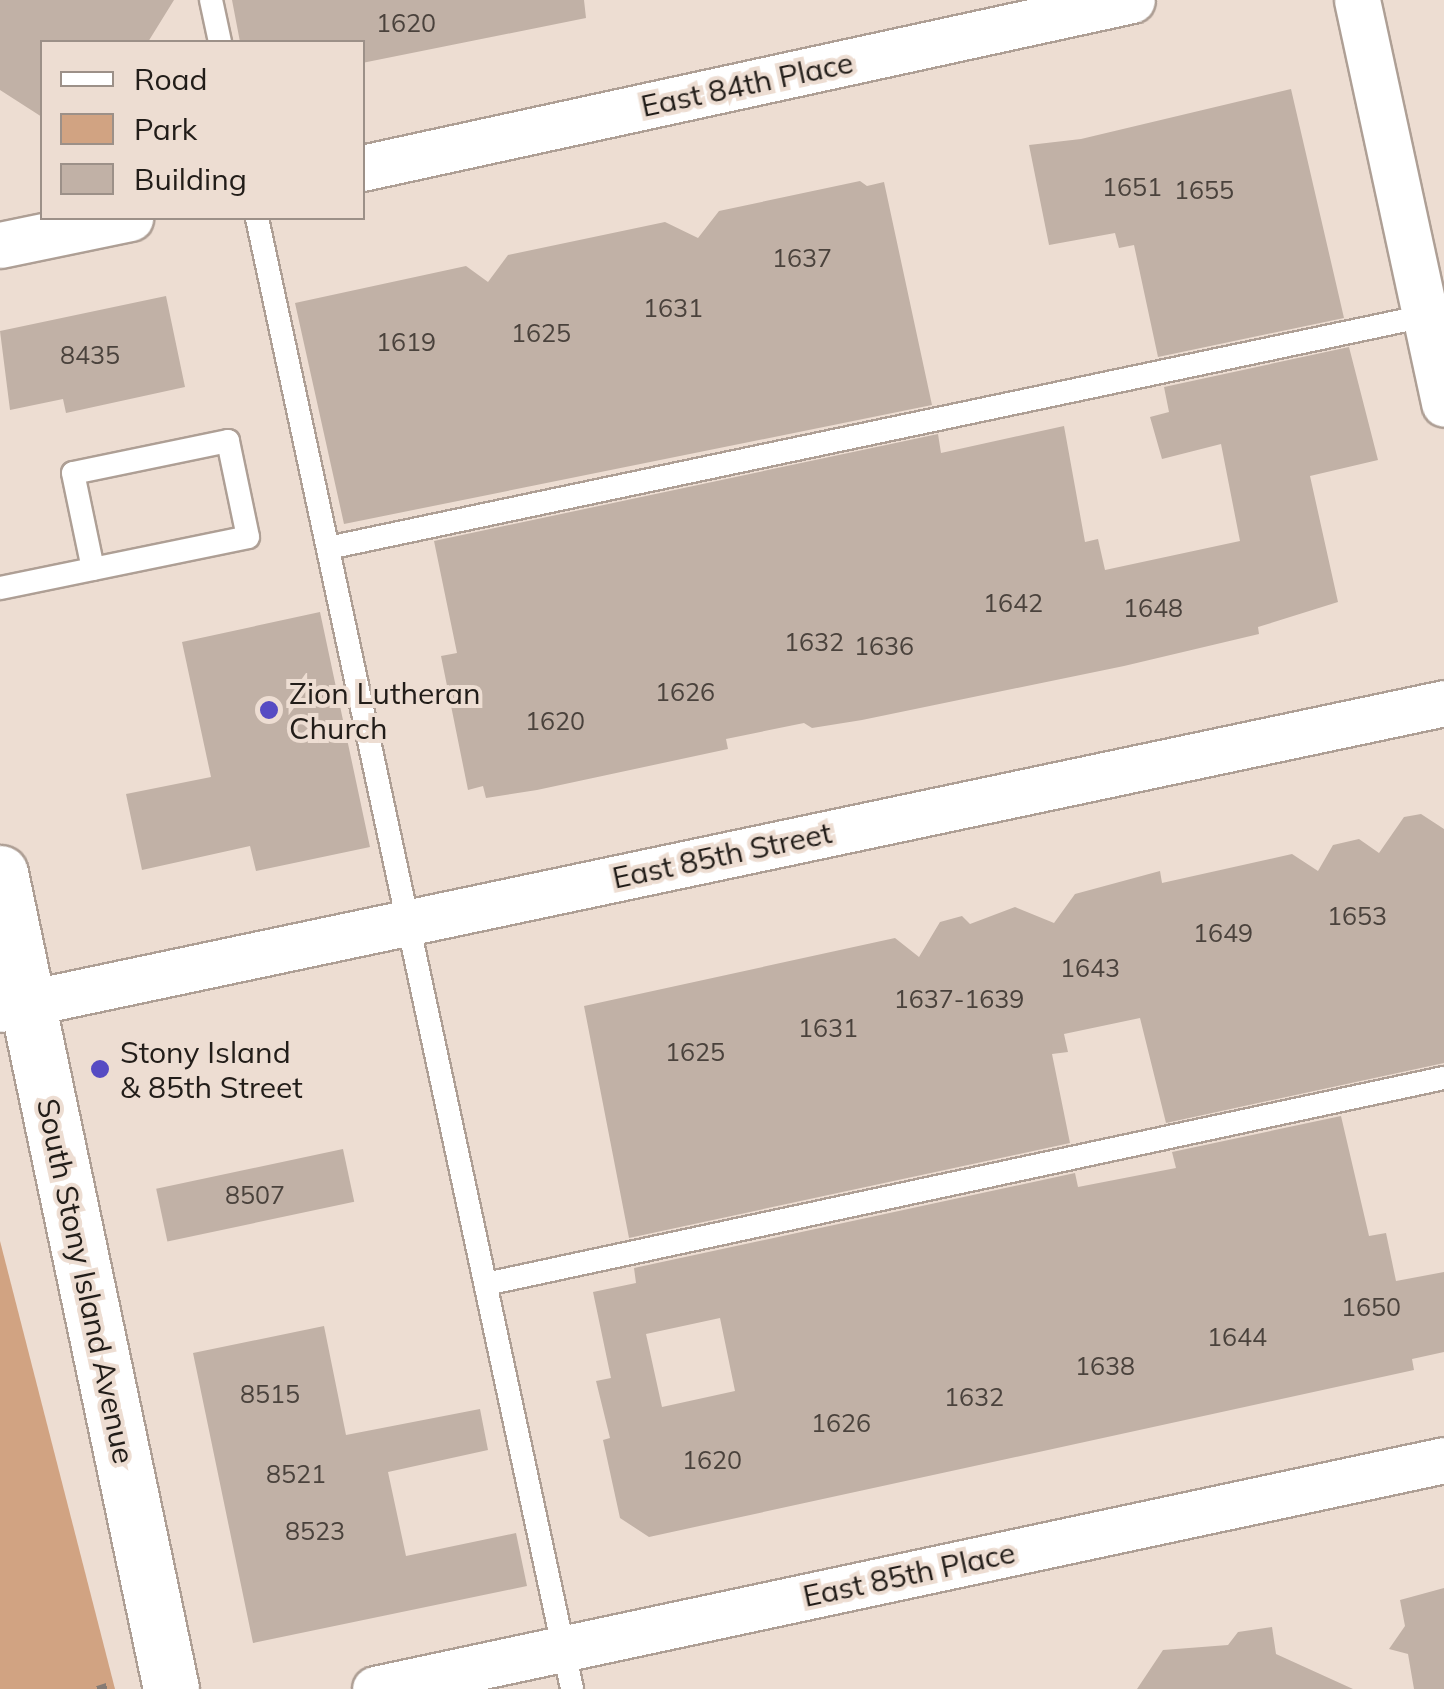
<!DOCTYPE html>
<style>
body{margin:0}
#map{position:relative;width:1444px;height:1689px;overflow:hidden;background:#edddd2;font-family:Mulish,sans-serif}
div>[style]{position:absolute}
.green>*{inset:0;background:#d1a382}
.building>*{inset:0;background:#c1b1a6;transform-origin:0 0}
.path>*{height:6px;margin-top:-3px;transform-origin:0;background:repeating-linear-gradient(90deg,#867b74 0 10px,transparent 0 15px)}
.roads{filter:drop-shadow(2px 0 #ae9f95) drop-shadow(-2px 0 #ae9f95) drop-shadow(0 2px #ae9f95) drop-shadow(0 -2px #ae9f95)}
.lane>*{height:22px;margin:-11px;padding:0 11px;transform-origin:11px;border-radius:11px;background:#fff}
.street>*{height:45px;margin:-22.5px;padding:0 22.5px;transform-origin:22.5px;border-radius:22.5px;background:#fff}
.highway>*{height:55px;margin:-27.5px;padding:0 27.5px;transform-origin:27.5px;border-radius:27.5px;background:#fff}
.dots>*{width:28px;height:28px;translate:-50% -50%;box-sizing:border-box;border:5px solid #edddd2;border-radius:50%}
span{translate:-50% -50%;white-space:nowrap;text-align:center;line-height:1.15;-webkit-text-stroke:8px #edddd2;paint-order:stroke}
.number-label{font-size:25px;color:#4a423c}
.number-label span{-webkit-text-stroke-width:0}
.street-label{font-size:30px;color:#221d19}
.poi-label{font-size:30px;color:#221d19}
.left{translate:0 -50%;text-align:left}
.legend{position:absolute;left:40px;top:40px;width:325px;height:180px;box-sizing:border-box;background:#edddd2;border:2px solid #9c9088;margin:0;padding:12px 18px;list-style:none;font-size:30px;color:#221d19}
.legend li{display:flex;align-items:center;gap:20px;height:50px}
.legend b{width:50px;border:2px solid #9c9088}
</style>
<div id="map">
<div class="green">
<div style="clip-path:polygon(0 1241px,115px 1689px,0 1689px)"></div>
</div>
<div class="building">
<div style="clip-path:polygon(0 0,174px 0,148px 42px,42px 42px,42px 117px,0 90px)"></div>
<div style="clip-path:polygon(232px 0,584px 0,586px 18px,362px 63px,362px 42px,240px 42px)"></div>
<div style="clip-path:polygon(1291px 89px,1344px 318px,1158px 357px,1134px 245px,1119px 248px,1115px 233px,1049px 245px,1029px 145px,1081px 139px)"></div>
<div style="clip-path:polygon(860px 181px,867px 186px,884px 182px,932px 405px,344px 524px,295px 303px,466px 266px,488px 282px,508px 255px,665px 222px,698px 238px,719px 211px)"></div>
<div style="clip-path:polygon(166px 296px,185px 387px,66px 413px,63px 399px,10px 410px,0 331px)"></div>
<div style="clip-path:polygon(1349px 347px,1378px 460px,1310px 476px,1338px 602px,1258px 627px,1259px 634px,1124px 666px,862px 720px,812px 728px,804px 723px,726px 739px,728px 749px,537px 790px,486px 798px,483px 786px,468px 790px,441px 656px,457px 653px,434px 541px,938px 434px,941px 453px,1064px 426px,1085px 542px,1098px 539px,1105px 570px,1240px 541px,1221px 444px,1162px 459px,1150px 417px,1169px 412px,1164px 387px)"></div>
<div style="clip-path:polygon(320px 612px,370px 847px,256px 871px,250px 846px,142px 870px,126px 794px,211px 777px,182px 642px)"></div>
<div style="clip-path:polygon(1421px 814px,1444px 829px,1444px 1063px,1166px 1123px,1140px 1018px,1064px 1034px,1068px 1052px,1052px 1054px,1070px 1143px,629px 1238px,584px 1006px,895px 938px,919px 957px,940px 922px,962px 916px,970px 924px,1015px 907px,1054px 923px,1075px 894px,1160px 871px,1162px 883px,1292px 854px,1318px 871px,1333px 845px,1359px 839px,1379px 853px,1404px 817px)"></div>
<div style="clip-path:polygon(evenodd,1341px 1116px,1369px 1236px,1386px 1233px,1396px 1281px,1444px 1272px,1444px 1352px,1412px 1359px,1414px 1370px,649px 1537px,620px 1518px,603px 1440px,610px 1438px,596px 1381px,611px 1378px,593px 1292px,636px 1283px,634px 1268px,1075px 1173px,1078px 1187px,1176px 1168px,1172px 1152px,1341px 1116px,720px 1318px,735px 1391px,662px 1407px,646px 1334px,720px 1318px)"></div>
<div style="left:343px;top:1149px;width:54px;height:191px;rotate:78deg"></div>
<div style="clip-path:polygon(324px 1326px,346px 1435px,480px 1409px,488px 1450px,388px 1472px,406px 1556px,516px 1533px,527px 1586px,253px 1643px,193px 1353px)"></div>
<div style="clip-path:polygon(1444px 1588px,1444px 1689px,1414px 1689px,1408px 1654px,1389px 1649px,1405px 1626px,1400px 1600px)"></div>
<div style="clip-path:polygon(1272px 1627px,1276px 1654px,1353px 1689px,1137px 1689px,1163px 1650px,1228px 1645px,1238px 1632px)"></div>
</div>
<div class="path">
<div style="left:97px;top:1689px;width:13px;rotate:-18deg"></div>
</div>
<div class="roads">
<div class="lane">
<div style="left:211px;top:0;width:43px;rotate:77.9deg"></div>
<div style="left:257px;top:218px;width:1504px;rotate:77.91deg"></div>
<div style="left:328px;top:548px;width:1126px;rotate:-11.94deg"></div>
<div style="left:0;top:588px;width:253px;rotate:-11.6deg"></div>
<div style="left:248px;top:537px;width:98px;rotate:-101.8deg"></div>
<div style="left:228px;top:441px;width:158px;rotate:168.3deg"></div>
<div style="left:73px;top:473px;width:98px;rotate:78.2deg"></div>
<div style="left:486px;top:1284px;width:980px;rotate:-12.14deg"></div>
</div>
<div class="street">
<div style="left:1357px;top:0;width:413px;rotate:77.8deg"></div>
<div style="left:362px;top:168px;width:788px;rotate:-12.31deg"></div>
<div style="left:0;top:245px;width:133px;rotate:-11.7deg"></div>
<div style="left:0;top:1009px;width:1476px;rotate:-11.96deg"></div>
<div style="left:375px;top:1689px;width:1093px;rotate:-12.09deg"></div>
</div>
<div class="highway">
<div style="left:0;top:873px;width:834px;rotate:78.16deg"></div>
</div>
</div>
<div class="dots">
<div style="left:269px;top:710px;background:#564bc3"></div>
<div style="left:100px;top:1069px;background:#564bc3"></div>
</div>
<div class="number-label">
<span style="left:406px;top:23px">1620</span>
<span style="left:1132px;top:187px">1651</span>
<span style="left:1204px;top:190px">1655</span>
<span style="left:802px;top:258px">1637</span>
<span style="left:673px;top:308px">1631</span>
<span style="left:541px;top:333px">1625</span>
<span style="left:406px;top:342px">1619</span>
<span style="left:90px;top:355px">8435</span>
<span style="left:1013px;top:603px">1642</span>
<span style="left:1153px;top:608px">1648</span>
<span style="left:814px;top:642px">1632</span>
<span style="left:884px;top:646px">1636</span>
<span style="left:685px;top:692px">1626</span>
<span style="left:555px;top:721px">1620</span>
<span style="left:1357px;top:916px">1653</span>
<span style="left:1223px;top:933px">1649</span>
<span style="left:1090px;top:968px">1643</span>
<span style="left:959px;top:999px">1637-1639</span>
<span style="left:828px;top:1028px">1631</span>
<span style="left:695px;top:1052px">1625</span>
<span style="left:255px;top:1195px">8507</span>
<span style="left:1371px;top:1307px">1650</span>
<span style="left:1237px;top:1337px">1644</span>
<span style="left:1105px;top:1366px">1638</span>
<span style="left:270px;top:1394px">8515</span>
<span style="left:974px;top:1397px">1632</span>
<span style="left:841px;top:1423px">1626</span>
<span style="left:712px;top:1460px">1620</span>
<span style="left:296px;top:1474px">8521</span>
<span style="left:315px;top:1531px">8523</span>
</div>
<div class="street-label">
<span style="left:747px;top:84px;rotate:-12deg">East 84th Place</span>
<span style="left:722px;top:855px;rotate:-12deg">East 85th Street</span>
<span style="left:86px;top:1281px;rotate:78deg">South Stony Island Avenue</span>
<span style="left:909px;top:1574px;rotate:-12deg">East 85th Place</span>
</div>
<div class="poi-label">
<span class="left" style="left:289px;top:710px">Zion Lutheran<br>Church</span>
<span class="left" style="left:120px;top:1069px">Stony Island<br>&amp; 85th Street</span>
</div>
<ul class="legend">
<li><b style="height:12px;background:#fff"></b>Road</li>
<li><b style="height:28px;background:#d1a382"></b>Park</li>
<li><b style="height:28px;background:#c1b1a6"></b>Building</li>
</ul>
</div>
